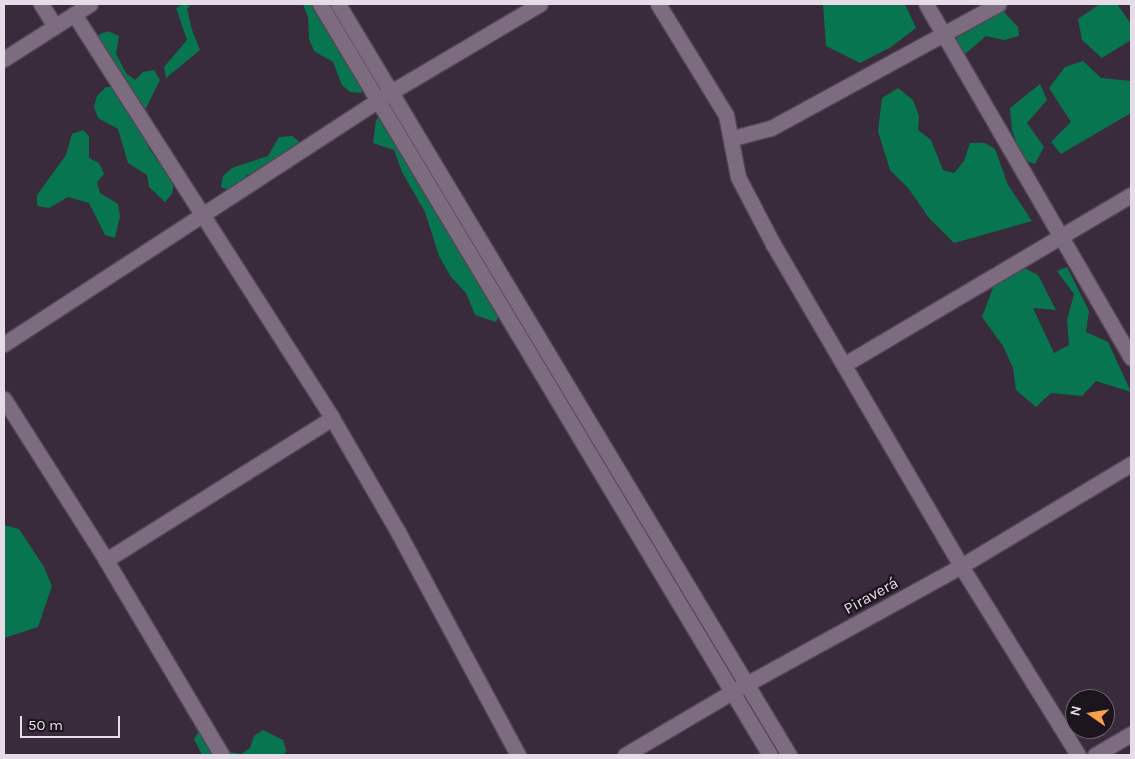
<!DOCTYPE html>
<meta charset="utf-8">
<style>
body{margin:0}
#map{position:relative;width:1135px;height:759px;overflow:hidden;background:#392a3c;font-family:Karla,sans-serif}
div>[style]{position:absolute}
.forest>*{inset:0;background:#07754f}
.roads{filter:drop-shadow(1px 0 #534756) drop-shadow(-1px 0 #534756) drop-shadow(0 1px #534756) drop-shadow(0 -1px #534756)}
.minor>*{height:15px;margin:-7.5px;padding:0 7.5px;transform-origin:7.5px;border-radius:7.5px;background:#7d6b80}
span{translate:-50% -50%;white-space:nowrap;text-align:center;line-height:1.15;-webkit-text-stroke:4.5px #1c151d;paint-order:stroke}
.street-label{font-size:16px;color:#e6dce8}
.frame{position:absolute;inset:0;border:5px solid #e6dce8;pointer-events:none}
.north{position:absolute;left:1065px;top:689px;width:50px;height:50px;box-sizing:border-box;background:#1c151d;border:1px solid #6d656e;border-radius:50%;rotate:283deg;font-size:14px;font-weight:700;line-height:20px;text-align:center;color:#e6dce8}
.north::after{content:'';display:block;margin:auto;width:18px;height:22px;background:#f8a14a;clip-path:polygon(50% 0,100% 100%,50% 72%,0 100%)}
.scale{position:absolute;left:20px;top:716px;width:100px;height:22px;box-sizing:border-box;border:2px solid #e6dce8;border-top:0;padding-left:6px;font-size:15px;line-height:18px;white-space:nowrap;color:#e6dce8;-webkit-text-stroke:4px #1c151d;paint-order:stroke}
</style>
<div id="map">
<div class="forest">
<div style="clip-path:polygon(183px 4px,190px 6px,187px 9px,192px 30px,200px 50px,166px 78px,164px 67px,187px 40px,176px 8px)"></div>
<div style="clip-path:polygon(303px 4px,330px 4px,352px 36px,351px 48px,371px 74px,361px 93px,350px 92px,342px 85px,333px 62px,314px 51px,309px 39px,308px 17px)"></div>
<div style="clip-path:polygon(823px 4px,905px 4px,916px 28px,891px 47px,860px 63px,826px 46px)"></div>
<div style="clip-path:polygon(1100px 4px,1117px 4px,1131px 24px,1131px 40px,1102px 58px,1082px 40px,1078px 19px)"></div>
<div style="clip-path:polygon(1002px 10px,1018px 27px,1019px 36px,1004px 40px,986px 36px,965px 54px,953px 41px,978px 21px)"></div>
<div style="clip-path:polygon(108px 31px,119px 36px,116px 54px,126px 73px,135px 80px,143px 72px,154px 70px,160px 80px,145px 110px,134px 111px,127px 105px,130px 117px,142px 119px,149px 126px,148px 147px,174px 183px,172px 194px,165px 202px,149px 187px,147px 175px,128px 163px,118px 129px,98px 118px,94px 107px,97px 96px,106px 87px,114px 87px,97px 46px,98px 35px)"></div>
<div style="clip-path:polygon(1083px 61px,1101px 78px,1131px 81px,1131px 113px,1061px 154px,1051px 142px,1071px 122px,1049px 88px,1065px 67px)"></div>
<div style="clip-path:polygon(1040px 84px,1047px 100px,1027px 123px,1044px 147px,1035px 164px,1022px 159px,1012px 130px,1010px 108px)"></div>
<div style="clip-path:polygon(898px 88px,913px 100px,919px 116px,918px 130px,931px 140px,943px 170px,954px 173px,964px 161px,970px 143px,985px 143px,995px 149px,1008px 185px,1032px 221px,954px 243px,929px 218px,908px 188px,890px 170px,878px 131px,882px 98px)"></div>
<div style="clip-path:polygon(392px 104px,447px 191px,453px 212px,472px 222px,481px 267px,500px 279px,505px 301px,496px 322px,475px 315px,466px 293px,451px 277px,439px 256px,425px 212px,402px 172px,394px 150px,373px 143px,376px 120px)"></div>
<div style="clip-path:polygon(83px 130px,89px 136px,89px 158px,99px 163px,104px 174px,97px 182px,100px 193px,118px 204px,120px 216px,115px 238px,105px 235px,89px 203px,68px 197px,49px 208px,37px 206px,37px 195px,66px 155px,72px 134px)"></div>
<div style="clip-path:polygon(292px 136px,301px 143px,257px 173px,246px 175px,242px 185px,231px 191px,221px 187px,223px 176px,232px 168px,268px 156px,279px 137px)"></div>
<div style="clip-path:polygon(1017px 264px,1038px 275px,1056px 310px,1033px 308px,1054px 353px,1069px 345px,1067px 320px,1074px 294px,1057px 271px,1067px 267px,1089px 311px,1086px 332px,1108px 342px,1131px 392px,1096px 381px,1082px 396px,1051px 393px,1036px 407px,1016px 390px,1013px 368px,1003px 346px,982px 317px,994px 285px)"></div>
<div style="clip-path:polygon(4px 525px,19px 529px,44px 567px,52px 586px,38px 627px,4px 638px)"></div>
<div style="clip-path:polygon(200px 730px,230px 752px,241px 754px,250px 748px,254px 736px,263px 730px,283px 740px,286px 750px,284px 755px,202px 755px,194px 739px)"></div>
</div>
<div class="roads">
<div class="minor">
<div style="left:41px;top:4px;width:26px;rotate:58deg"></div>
<div style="left:320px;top:4px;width:876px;rotate:59.07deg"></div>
<div style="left:338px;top:4px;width:876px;rotate:59.01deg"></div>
<div style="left:658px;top:4px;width:130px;rotate:58.5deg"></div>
<div style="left:726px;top:115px;width:63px;rotate:79deg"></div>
<div style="left:738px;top:177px;width:76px;rotate:62.4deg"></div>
<div style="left:773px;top:244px;width:373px;rotate:59.7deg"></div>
<div style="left:961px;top:566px;width:222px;rotate:58.2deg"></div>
<div style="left:926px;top:4px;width:409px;rotate:59.9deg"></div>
<div style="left:74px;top:14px;width:479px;rotate:57.4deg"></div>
<div style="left:332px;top:418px;width:132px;rotate:59.9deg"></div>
<div style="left:398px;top:532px;width:253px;rotate:61.7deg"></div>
<div style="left:4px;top:59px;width:102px;rotate:-32.6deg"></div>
<div style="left:733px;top:138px;width:39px;rotate:-15deg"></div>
<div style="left:771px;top:128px;width:259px;rotate:-28.6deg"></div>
<div style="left:4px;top:344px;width:462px;rotate:-33.1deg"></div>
<div style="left:391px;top:92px;width:173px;rotate:-30.6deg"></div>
<div style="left:845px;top:364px;width:332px;rotate:-30.6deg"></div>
<div style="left:4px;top:399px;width:191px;rotate:57.6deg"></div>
<div style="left:106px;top:560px;width:227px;rotate:59.3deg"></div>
<div style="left:106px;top:560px;width:267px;rotate:-32.1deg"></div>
<div style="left:625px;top:755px;width:124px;rotate:-30.5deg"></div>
<div style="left:732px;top:692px;width:261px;rotate:-28.8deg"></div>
<div style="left:961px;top:566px;width:198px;rotate:-31deg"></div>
<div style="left:1095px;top:755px;width:42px;rotate:-30.3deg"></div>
</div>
</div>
<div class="street-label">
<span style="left:871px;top:596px;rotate:-29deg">Piraverá</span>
</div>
<div class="frame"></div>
<div class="north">N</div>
<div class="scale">50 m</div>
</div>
